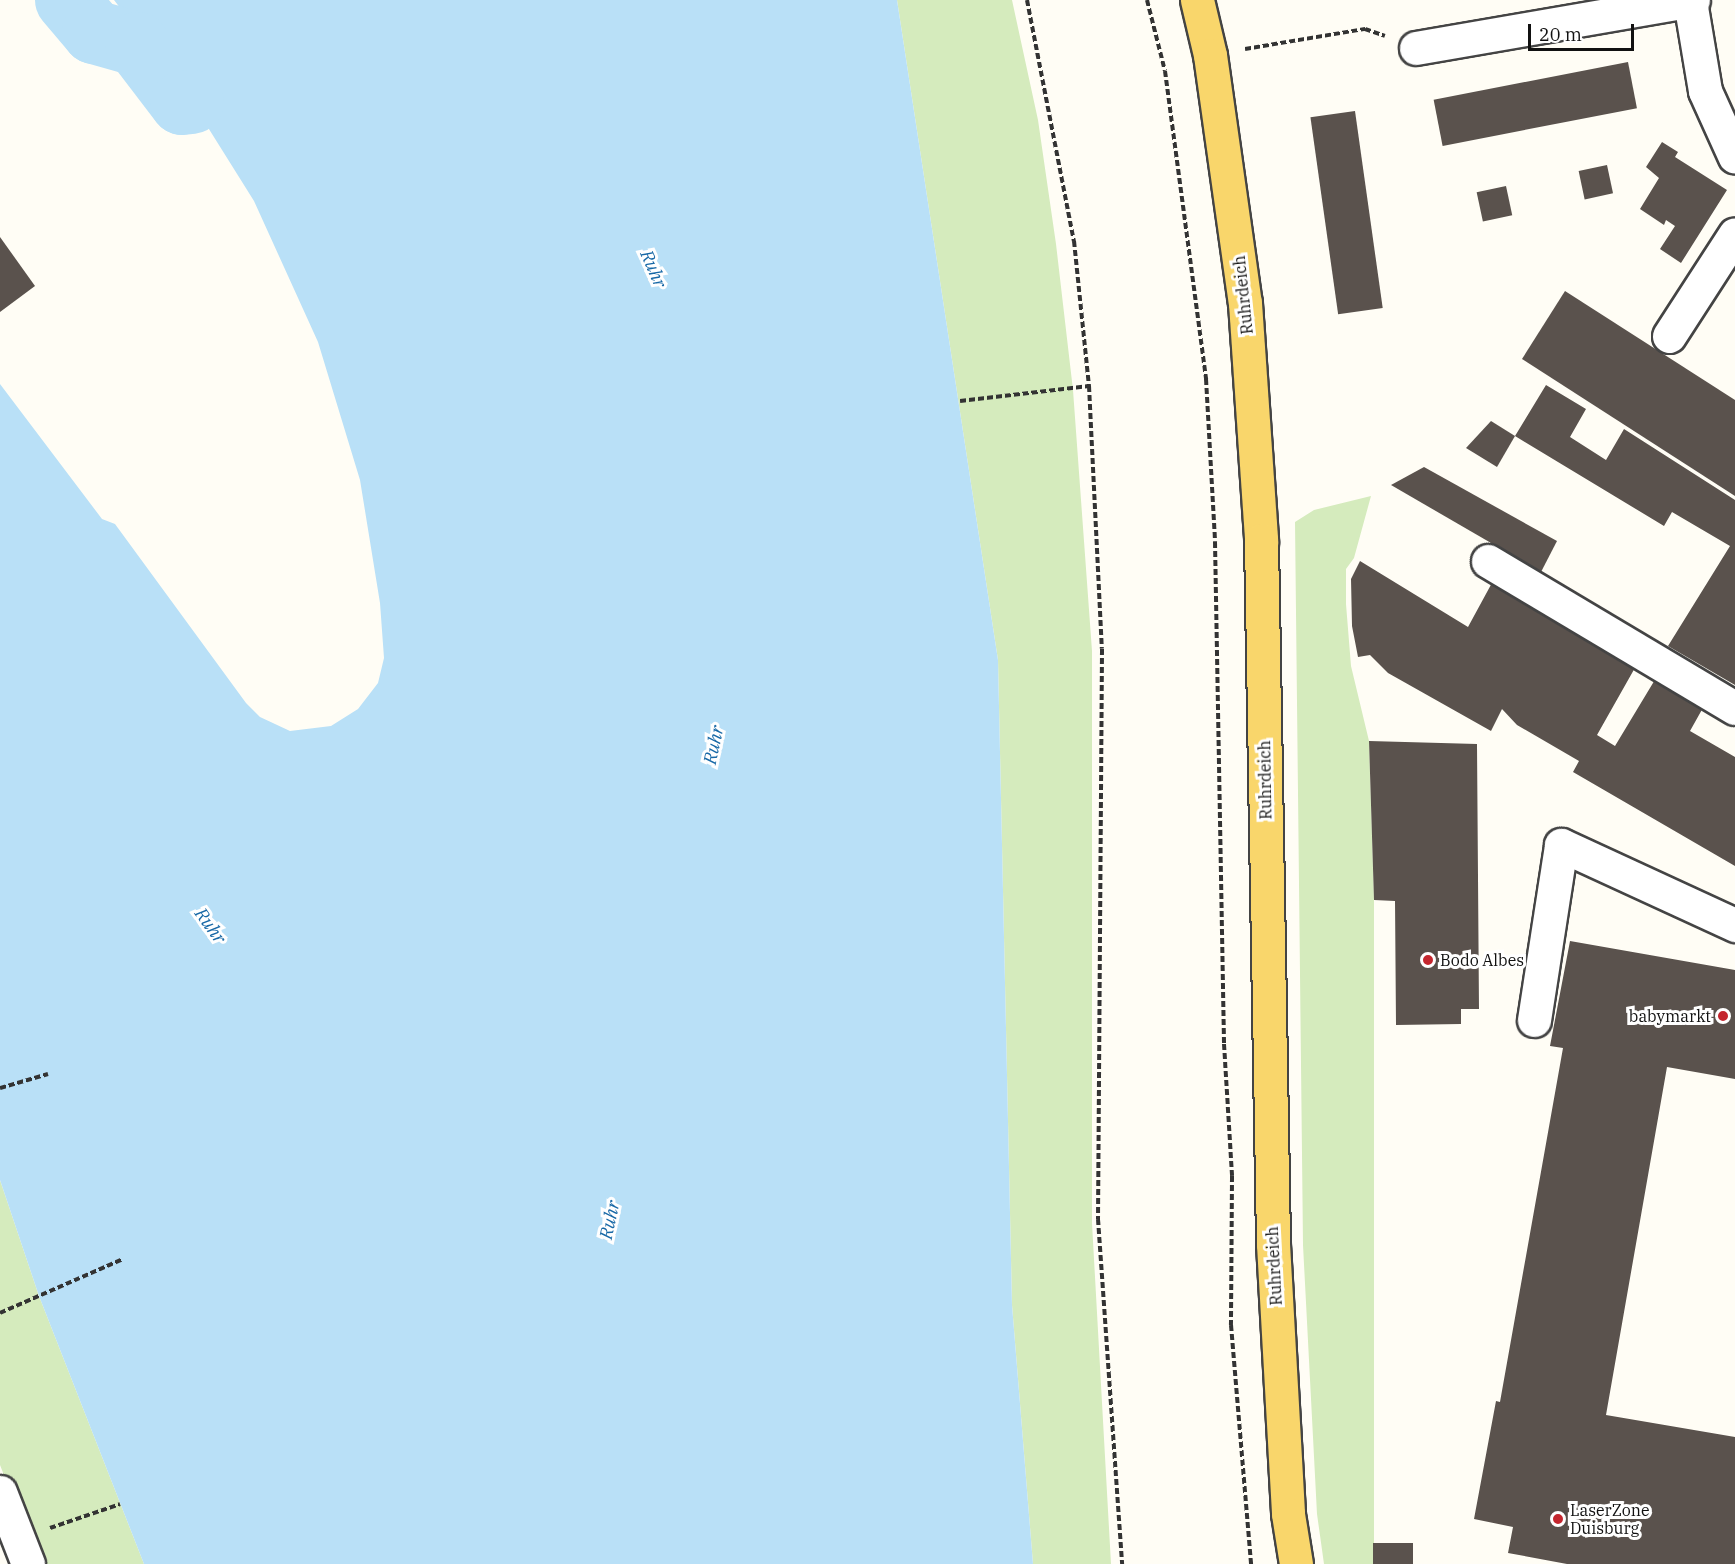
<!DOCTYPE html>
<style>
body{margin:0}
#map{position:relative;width:1735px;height:1564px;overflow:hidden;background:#fffdf5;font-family:"IBM Plex Serif",serif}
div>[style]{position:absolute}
.green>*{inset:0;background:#d5ebbd}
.water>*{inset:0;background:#b9e0f7}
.river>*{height:64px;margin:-32px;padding:0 32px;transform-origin:32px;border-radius:32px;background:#b9e0f7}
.building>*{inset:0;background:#5a524d;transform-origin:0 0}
.path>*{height:4px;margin-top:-2px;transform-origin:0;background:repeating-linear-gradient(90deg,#333 0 6px,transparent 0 9px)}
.roads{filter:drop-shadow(2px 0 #444) drop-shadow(-2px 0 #444) drop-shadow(0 2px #444) drop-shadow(0 -2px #444)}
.minor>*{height:33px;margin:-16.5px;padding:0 16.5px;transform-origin:16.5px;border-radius:16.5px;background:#fff}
.major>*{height:33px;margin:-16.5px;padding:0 16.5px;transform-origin:16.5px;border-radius:16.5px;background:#f9d66b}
.dots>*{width:16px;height:16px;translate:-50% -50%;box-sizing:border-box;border:3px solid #fff;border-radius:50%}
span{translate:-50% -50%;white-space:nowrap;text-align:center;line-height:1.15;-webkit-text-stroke:6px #fff;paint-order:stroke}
.street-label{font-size:16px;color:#111}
.poi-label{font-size:16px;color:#111}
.left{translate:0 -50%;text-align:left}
.right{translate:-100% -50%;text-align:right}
.water-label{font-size:18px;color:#1768a6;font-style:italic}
.scale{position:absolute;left:1528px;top:24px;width:106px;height:27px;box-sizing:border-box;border:3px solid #111;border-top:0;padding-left:8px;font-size:18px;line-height:21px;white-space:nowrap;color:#111;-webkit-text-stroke:4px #fff;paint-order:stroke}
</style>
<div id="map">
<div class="green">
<div style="clip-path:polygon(897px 0,1012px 0,1038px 120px,1056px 244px,1073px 390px,1092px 651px,1092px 1223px,1111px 1564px,1033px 1564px,1012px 1305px,998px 660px)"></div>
<div style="clip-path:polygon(1371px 496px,1354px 558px,1346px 569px,1346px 604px,1351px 666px,1369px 741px,1374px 900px,1374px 1564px,1324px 1564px,1317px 1514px,1303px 1245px,1295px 522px,1314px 510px)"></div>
<div style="clip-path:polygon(0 1180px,39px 1296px,144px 1564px,39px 1564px,0 1465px)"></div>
</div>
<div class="water">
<div style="clip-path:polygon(114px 0,897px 0,998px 660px,1012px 1305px,1033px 1564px,144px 1564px,39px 1296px,0 1180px,0 384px,102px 519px,115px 524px,246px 703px,260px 717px,290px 731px,331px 726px,358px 709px,378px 683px,384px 658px,380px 603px,360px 480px,318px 342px,254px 201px,192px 102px)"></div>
</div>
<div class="river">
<div style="left:67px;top:0;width:42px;rotate:49.8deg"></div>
<div style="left:94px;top:32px;width:45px;rotate:15.6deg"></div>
<div style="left:137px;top:44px;width:74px;rotate:52.7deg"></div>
<div style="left:182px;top:103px;width:10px;rotate:-6deg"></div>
</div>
<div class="building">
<div style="left:1628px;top:62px;width:47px;height:198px;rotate:79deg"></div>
<div style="left:1355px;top:111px;width:199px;height:45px;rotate:82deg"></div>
<div style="clip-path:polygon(1662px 142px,1678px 152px,1675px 157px,1727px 190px,1681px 263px,1660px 249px,1675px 226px,1666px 220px,1664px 225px,1640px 209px,1659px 178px,1646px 167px)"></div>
<div style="left:1607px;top:165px;width:29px;height:29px;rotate:78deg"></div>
<div style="left:1506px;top:186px;width:30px;height:30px;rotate:78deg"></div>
<div style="clip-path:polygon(0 237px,35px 286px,0 312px)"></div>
<div style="clip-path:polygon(1565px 291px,1735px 400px,1735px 496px,1522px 359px)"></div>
<div style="clip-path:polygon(1546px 385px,1586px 409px,1570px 437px,1606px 460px,1624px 429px,1735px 500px,1735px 685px,1668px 646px,1730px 546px,1672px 512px,1664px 526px,1515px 436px)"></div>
<div style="clip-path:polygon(1491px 421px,1515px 436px,1497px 467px,1466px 448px)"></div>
<div style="clip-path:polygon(1424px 467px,1557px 541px,1541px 572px,1391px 485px)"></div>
<div style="clip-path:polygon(1360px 561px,1468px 627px,1493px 581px,1636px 666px,1597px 735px,1615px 746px,1656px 678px,1704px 706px,1690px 731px,1735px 757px,1735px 866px,1573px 772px,1579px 761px,1517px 725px,1502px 709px,1491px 731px,1388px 673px,1370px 655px,1358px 657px,1352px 626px,1351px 579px)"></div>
<div style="clip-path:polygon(1369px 741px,1477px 744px,1479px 1009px,1461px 1009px,1461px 1024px,1396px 1025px,1395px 901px,1374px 900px)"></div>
<div style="clip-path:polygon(1570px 941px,1735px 970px,1735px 1079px,1667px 1067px,1606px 1415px,1735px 1437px,1735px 1564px,1567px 1564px,1508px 1553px,1513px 1527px,1474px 1519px,1496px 1401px,1500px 1402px,1563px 1048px,1550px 1046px)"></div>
<div style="left:1413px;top:1543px;width:21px;height:40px;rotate:90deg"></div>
</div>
<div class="path">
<div style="left:1027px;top:0;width:246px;rotate:79deg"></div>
<div style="left:1074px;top:241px;width:146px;rotate:84.1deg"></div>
<div style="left:1089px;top:386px;width:263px;rotate:87.2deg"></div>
<div style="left:1102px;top:649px;width:570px;rotate:90.4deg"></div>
<div style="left:1098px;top:1219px;width:346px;rotate:86deg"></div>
<div style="left:1147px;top:0;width:73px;rotate:75.8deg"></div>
<div style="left:1165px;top:71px;width:311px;rotate:82.4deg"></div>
<div style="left:1206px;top:379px;width:163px;rotate:86.8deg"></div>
<div style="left:1215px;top:542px;width:502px;rotate:88.97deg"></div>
<div style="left:1224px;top:1044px;width:132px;rotate:86.5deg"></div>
<div style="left:1232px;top:1176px;width:149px;rotate:90.4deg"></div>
<div style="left:1231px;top:1325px;width:240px;rotate:85.2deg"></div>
<div style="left:1245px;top:49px;width:122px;rotate:-9.5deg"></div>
<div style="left:1365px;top:29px;width:21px;rotate:19deg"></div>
<div style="left:960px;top:401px;width:130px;rotate:-6.6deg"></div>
<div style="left:0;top:1088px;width:50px;rotate:-16.3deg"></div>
<div style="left:0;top:1313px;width:134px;rotate:-23.7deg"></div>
<div style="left:50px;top:1528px;width:74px;rotate:-18.9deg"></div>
</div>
<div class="roads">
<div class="minor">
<div style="left:1690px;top:1px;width:91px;rotate:80.5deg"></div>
<div style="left:1705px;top:91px;width:72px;rotate:65.6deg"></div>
<div style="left:1416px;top:48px;width:281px;rotate:-9.8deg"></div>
<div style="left:1669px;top:336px;width:121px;rotate:-57.1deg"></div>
<div style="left:1488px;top:561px;width:287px;rotate:30.8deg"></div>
<div style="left:1534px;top:1020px;width:177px;rotate:-81.2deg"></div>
<div style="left:1561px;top:845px;width:192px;rotate:24.7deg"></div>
<div style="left:0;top:1492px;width:77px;rotate:68.7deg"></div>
</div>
<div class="major">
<div style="left:1197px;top:0;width:57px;rotate:76.7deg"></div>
<div style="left:1210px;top:55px;width:250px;rotate:82deg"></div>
<div style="left:1245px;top:303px;width:238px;rotate:86.1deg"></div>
<div style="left:1261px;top:540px;width:704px;rotate:89.02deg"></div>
<div style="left:1273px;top:1244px;width:270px;rotate:86.8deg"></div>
<div style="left:1288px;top:1514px;width:51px;rotate:80.9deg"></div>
</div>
</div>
<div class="dots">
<div style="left:1428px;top:960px;background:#c4262e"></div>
<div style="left:1723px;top:1016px;background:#c4262e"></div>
<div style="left:1558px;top:1519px;background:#c4262e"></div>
</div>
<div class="street-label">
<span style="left:1243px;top:295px;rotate:-96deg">Ruhrdeich</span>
<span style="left:1265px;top:780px;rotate:-91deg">Ruhrdeich</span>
<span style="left:1274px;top:1266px;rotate:-93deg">Ruhrdeich</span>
</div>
<div class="poi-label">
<span class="left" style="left:1440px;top:960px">Bodo Albes</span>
<span class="right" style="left:1711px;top:1016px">babymarkt</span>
<span class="left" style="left:1570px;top:1519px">LaserZone<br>Duisburg</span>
</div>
<div class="water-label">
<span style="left:653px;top:269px;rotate:66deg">Ruhr</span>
<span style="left:714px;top:745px;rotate:-78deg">Ruhr</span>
<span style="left:210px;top:926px;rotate:54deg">Ruhr</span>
<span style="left:610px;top:1220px;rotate:-78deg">Ruhr</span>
</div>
<div class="scale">20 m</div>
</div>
